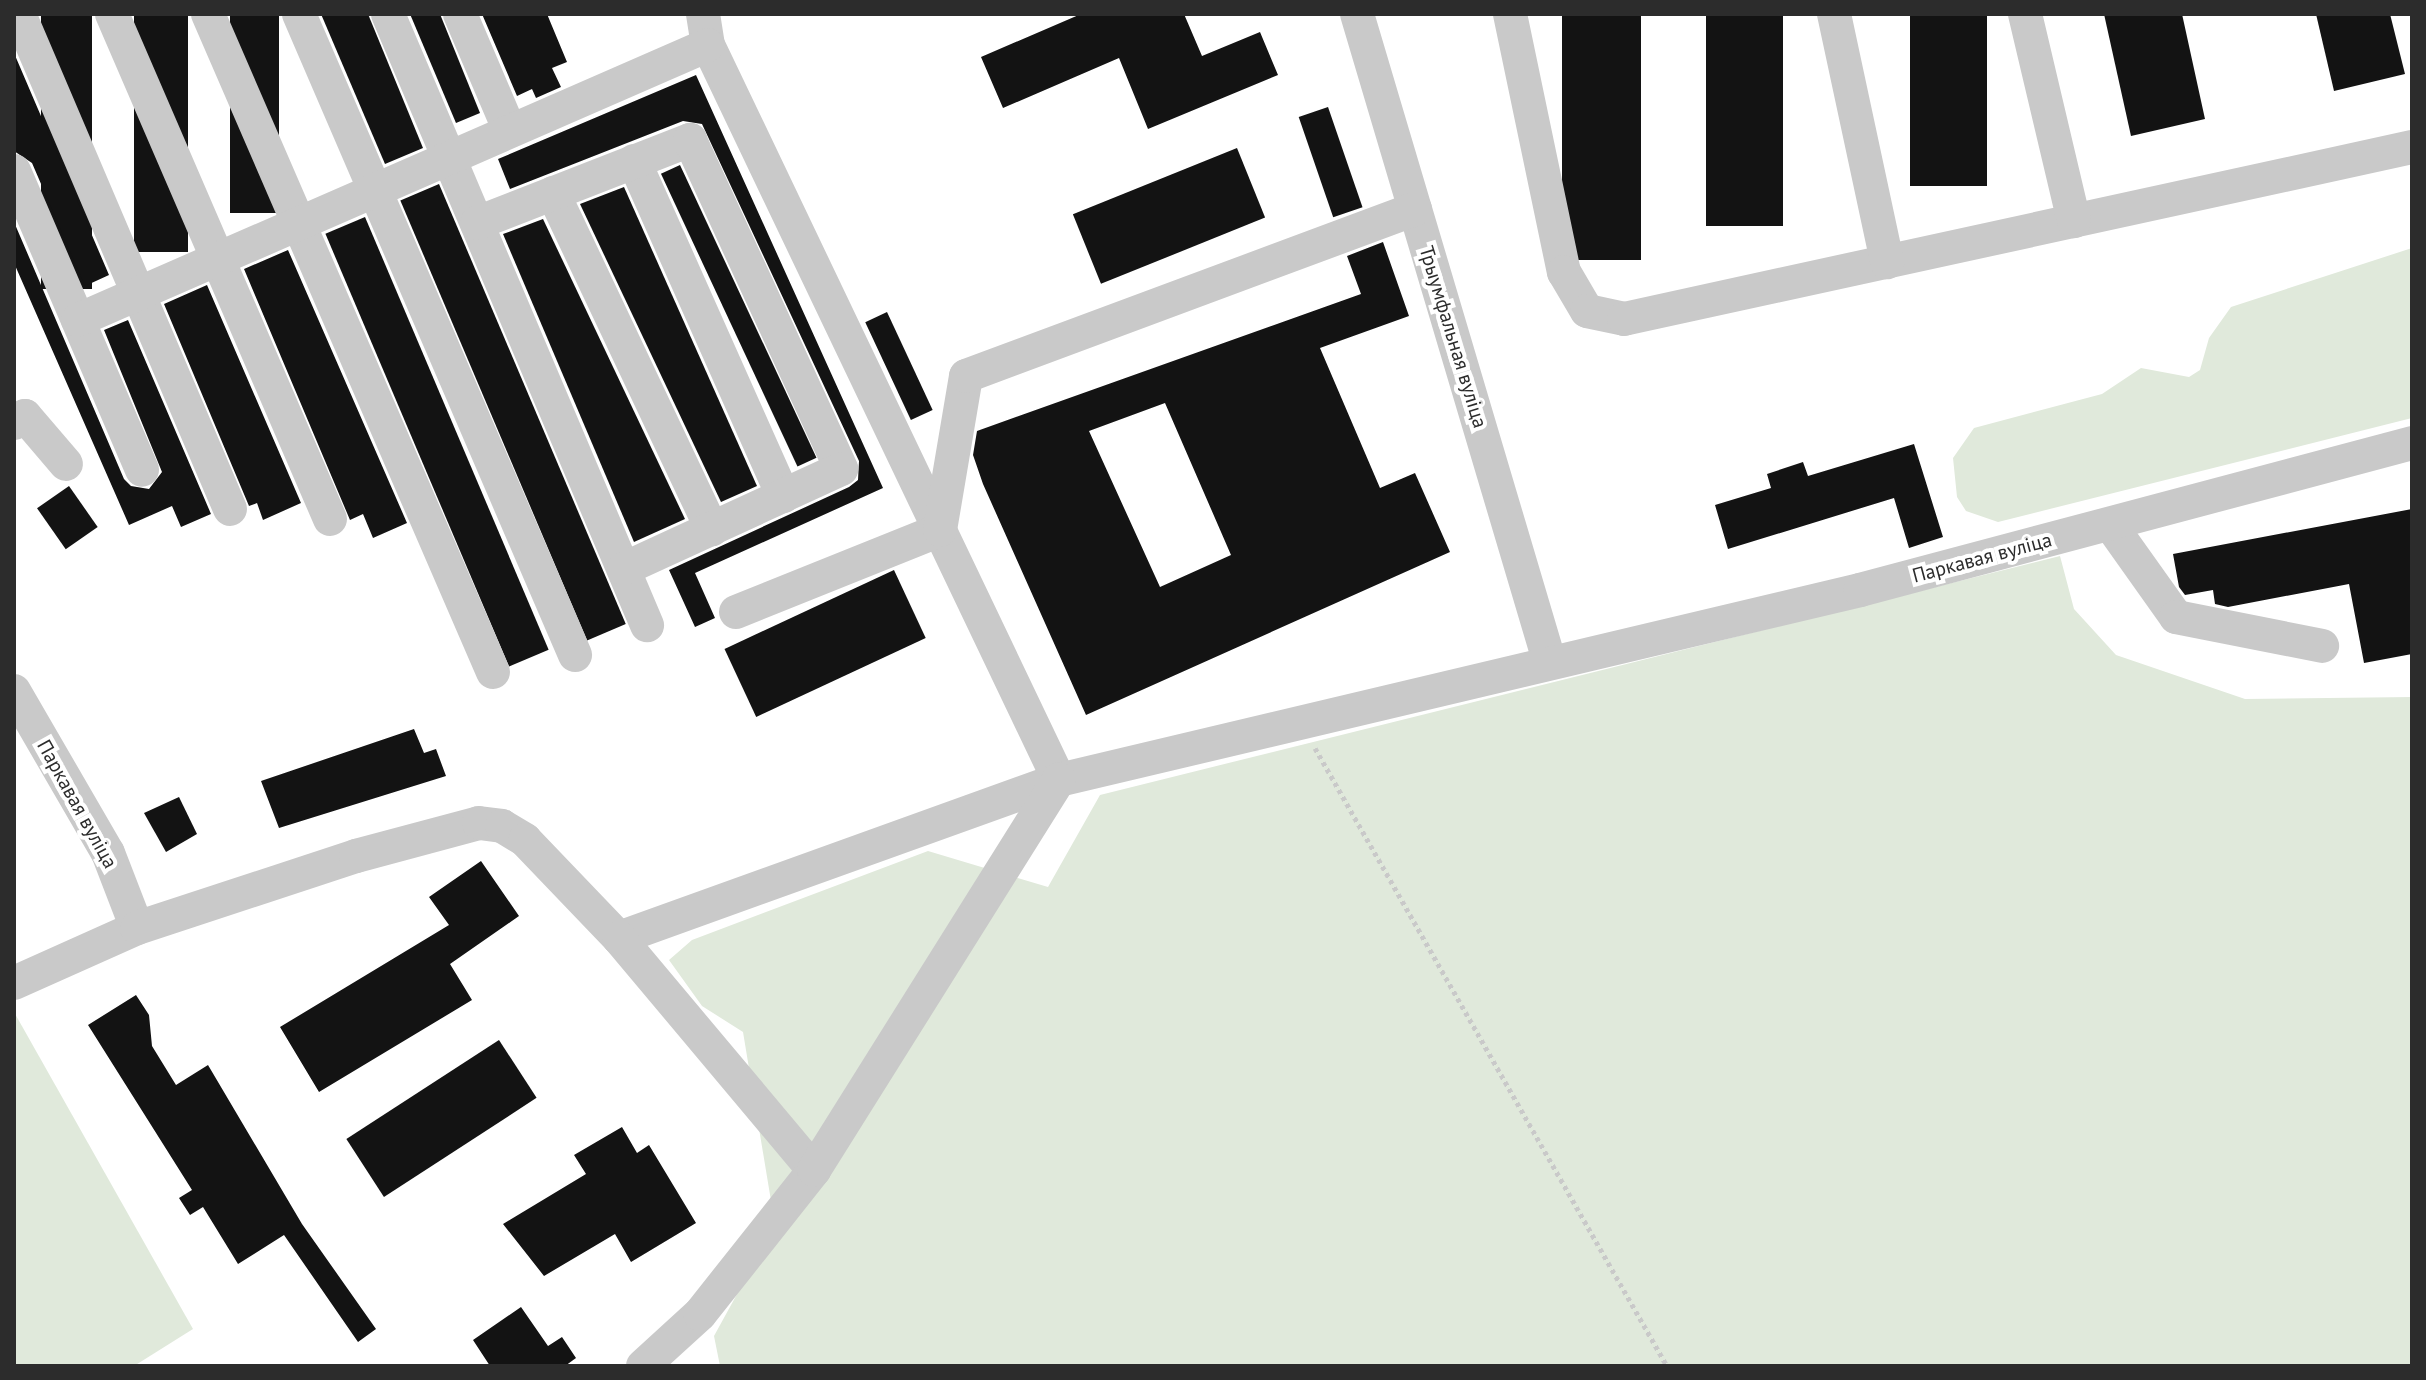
<!DOCTYPE html>
<meta charset="utf-8">
<style>
body{margin:0}
#map{position:relative;width:2426px;height:1380px;overflow:hidden;background:#fff;font-family:"PT Sans",sans-serif}
div>[style]{position:absolute}
.green>*{inset:0;background:#e0e9db}
.building>*{inset:0;background:#131313;transform-origin:0 0}
.path>*{height:5px;margin-top:-2.5px;transform-origin:0;background:repeating-linear-gradient(90deg,#c9c9c9 0 4px,transparent 0 8px)}
.minor>*{height:34px;margin:-17px;padding:0 17px;transform-origin:17px;border-radius:17px;background:#c9c9c9}
span{translate:-50% -50%;white-space:nowrap;text-align:center;line-height:1.15;-webkit-text-stroke:8px #fff;paint-order:stroke}
.street-label{font-size:20px;color:#2c2c2c}
.frame{position:absolute;inset:0;border:16px solid #2c2c2c;pointer-events:none}
</style>
<div id="map">
<div class="green">
<div style="clip-path:polygon(2412px 248px,2412px 418px,1998px 522px,1966px 511px,1957px 497px,1953px 458px,1974px 428px,2102px 394px,2141px 368px,2189px 377px,2200px 370px,2209px 338px,2231px 307px)"></div>
<div style="clip-path:polygon(2060px 556px,2074px 609px,2116px 655px,2245px 699px,2412px 697px,2412px 1366px,720px 1366px,714px 1336px,775px 1225px,743px 1032px,702px 1006px,669px 960px,692px 940px,928px 851px,1048px 887px,1100px 795px)"></div>
<div style="clip-path:polygon(14px 1012px,193px 1329px,134px 1366px,14px 1366px)"></div>
</div>
<div class="building">
<div style="left:41px;top:14px;width:51px;height:275px"></div>
<div style="left:134px;top:14px;width:54px;height:238px"></div>
<div style="left:230px;top:14px;width:49px;height:199px"></div>
<div style="clip-path:polygon(321px 14px,368px 14px,423px 148px,385px 164px)"></div>
<div style="clip-path:polygon(410px 14px,440px 14px,480px 113px,456px 123px)"></div>
<div style="clip-path:polygon(482px 14px,547px 14px,567px 62px,552px 68px,561px 87px,536px 98px,532px 89px,517px 96px)"></div>
<div style="clip-path:polygon(1081px 14px,1184px 14px,1202px 56px,1260px 32px,1278px 75px,1148px 129px,1119px 58px,1003px 108px,981px 57px)"></div>
<div style="left:1562px;top:14px;width:79px;height:246px"></div>
<div style="left:1706px;top:14px;width:77px;height:212px"></div>
<div style="left:1910px;top:14px;width:77px;height:172px"></div>
<div style="clip-path:polygon(2104px 14px,2182px 14px,2205px 119px,2131px 136px)"></div>
<div style="clip-path:polygon(2316px 14px,2390px 14px,2405px 74px,2334px 91px)"></div>
<div style="clip-path:polygon(14px 53px,109px 275px,85px 286px,32px 163px,14px 151px)"></div>
<div style="clip-path:polygon(696px 75px,883px 488px,695px 573px,715px 618px,695px 627px,669px 570px,849px 487px,858px 480px,859px 461px,702px 124px,683px 121px,510px 189px,498px 159px)"></div>
<div style="left:1328px;top:107px;width:106px;height:31px;rotate:71deg"></div>
<div style="left:1237px;top:148px;width:75px;height:177px;rotate:68deg"></div>
<div style="left:680px;top:165px;width:323px;height:21px;rotate:65deg"></div>
<div style="left:439px;top:184px;width:478px;height:42px;rotate:67deg"></div>
<div style="clip-path:polygon(624px 187px,757px 486px,721px 502px,580px 204px)"></div>
<div style="left:365px;top:217px;width:470px;height:43px;rotate:67deg"></div>
<div style="clip-path:polygon(543px 219px,685px 519px,634px 542px,503px 234px)"></div>
<div style="clip-path:polygon(14px 222px,124px 479px,131px 486px,149px 489px,162px 472px,104px 330px,128px 320px,211px 514px,181px 527px,172px 506px,129px 525px,14px 263px)"></div>
<div style="clip-path:polygon(evenodd,1383px 242px,1409px 316px,1320px 348px,1380px 488px,1415px 473px,1450px 552px,1086px 715px,983px 484px,973px 455px,977px 431px,1361px 294px,1347px 256px,1383px 242px,1165px 403px,1231px 555px,1160px 587px,1089px 431px,1165px 403px)"></div>
<div style="clip-path:polygon(288px 250px,407px 523px,373px 538px,363px 514px,350px 520px,244px 269px)"></div>
<div style="clip-path:polygon(207px 285px,301px 503px,263px 520px,257px 503px,249px 506px,164px 304px)"></div>
<div style="left:887px;top:312px;width:108px;height:24px;rotate:65deg"></div>
<div style="clip-path:polygon(1914px 444px,1943px 537px,1909px 548px,1894px 498px,1728px 549px,1715px 505px,1771px 488px,1767px 474px,1803px 462px,1808px 476px)"></div>
<div style="left:69px;top:486px;width:50px;height:39px;rotate:55deg"></div>
<div style="clip-path:polygon(2412px 509px,2412px 654px,2364px 663px,2349px 584px,2228px 607px,2215px 604px,2213px 590px,2185px 595px,2179px 587px,2173px 554px)"></div>
<div style="left:894px;top:570px;width:75px;height:187px;rotate:65deg"></div>
<div style="clip-path:polygon(414px 729px,424px 753px,436px 749px,446px 776px,279px 828px,261px 781px)"></div>
<div style="clip-path:polygon(179px 797px,197px 834px,166px 852px,144px 813px)"></div>
<div style="clip-path:polygon(481px 861px,519px 916px,450px 964px,472px 1000px,319px 1092px,280px 1027px,449px 925px,429px 897px)"></div>
<div style="clip-path:polygon(136px 995px,149px 1015px,152px 1046px,176px 1085px,208px 1065px,302px 1224px,376px 1329px,358px 1342px,284px 1235px,238px 1264px,203px 1207px,190px 1215px,179px 1198px,192px 1190px,88px 1025px)"></div>
<div style="left:499px;top:1040px;width:69px;height:182px;rotate:57deg"></div>
<div style="clip-path:polygon(622px 1127px,637px 1153px,649px 1145px,696px 1223px,631px 1262px,615px 1234px,544px 1276px,503px 1224px,586px 1174px,574px 1155px)"></div>
<div style="clip-path:polygon(521px 1307px,548px 1346px,562px 1337px,576px 1358px,565px 1366px,490px 1366px,473px 1340px)"></div>
</div>
<div class="path">
<div style="left:1315px;top:748px;width:711px;rotate:60.34deg"></div>
</div>
<div class="minor">
<div style="left:19px;top:14px;width:538px;rotate:66.91deg"></div>
<div style="left:112px;top:14px;width:550px;rotate:66.65deg"></div>
<div style="left:208px;top:14px;width:717px;rotate:66.58deg"></div>
<div style="left:299px;top:14px;width:698px;rotate:66.7deg"></div>
<div style="left:388px;top:14px;width:664px;rotate:67.03deg"></div>
<div style="left:460px;top:14px;width:127px;rotate:66.9deg"></div>
<div style="left:703px;top:14px;width:31px;rotate:81deg"></div>
<div style="left:708px;top:45px;width:815px;rotate:64.47deg"></div>
<div style="left:1357px;top:14px;width:674px;rotate:73.45deg"></div>
<div style="left:1510px;top:14px;width:264px;rotate:78.2deg"></div>
<div style="left:1564px;top:272px;width:45px;rotate:59.5deg"></div>
<div style="left:1587px;top:311px;width:38px;rotate:12deg"></div>
<div style="left:1624px;top:319px;width:807px;rotate:-12.31deg"></div>
<div style="left:1834px;top:14px;width:254px;rotate:77.9deg"></div>
<div style="left:2025px;top:14px;width:213px;rotate:76.7deg"></div>
<div style="left:634px;top:161px;width:367px;rotate:66deg"></div>
<div style="left:14px;top:171px;width:325px;rotate:66.8deg"></div>
<div style="left:553px;top:193px;width:372px;rotate:64.7deg"></div>
<div style="left:477px;top:223px;width:229px;rotate:-21.3deg"></div>
<div style="left:690px;top:140px;width:362px;rotate:65.3deg"></div>
<div style="left:841px;top:469px;width:239px;rotate:155.3deg"></div>
<div style="left:78px;top:320px;width:687px;rotate:-23.58deg"></div>
<div style="left:14px;top:423px;width:13px;rotate:-32deg"></div>
<div style="left:25px;top:416px;width:63px;rotate:49.5deg"></div>
<div style="left:2110px;top:524px;width:114px;rotate:54.6deg"></div>
<div style="left:2176px;top:617px;width:149px;rotate:11.2deg"></div>
<div style="left:736px;top:612px;width:220px;rotate:-21.9deg"></div>
<div style="left:940px;top:530px;width:156px;rotate:-80.4deg"></div>
<div style="left:966px;top:376px;width:479px;rotate:-20.4deg"></div>
<div style="left:14px;top:691px;width:187px;rotate:59.9deg"></div>
<div style="left:108px;top:853px;width:80px;rotate:68.9deg"></div>
<div style="left:619px;top:938px;width:468px;rotate:-19.8deg"></div>
<div style="left:1059px;top:780px;width:823px;rotate:-13.34deg"></div>
<div style="left:1860px;top:590px;width:571px;rotate:-14.91deg"></div>
<div style="left:14px;top:983px;width:135px;rotate:-24.1deg"></div>
<div style="left:137px;top:928px;width:231px;rotate:-18.2deg"></div>
<div style="left:356px;top:856px;width:127px;rotate:-15deg"></div>
<div style="left:479px;top:823px;width:23px;rotate:7deg"></div>
<div style="left:502px;top:826px;width:27px;rotate:31deg"></div>
<div style="left:525px;top:840px;width:136px;rotate:46.2deg"></div>
<div style="left:619px;top:938px;width:303px;rotate:50deg"></div>
<div style="left:643px;top:1366px;width:77px;rotate:-42.4deg"></div>
<div style="left:700px;top:1314px;width:184px;rotate:-51.6deg"></div>
<div style="left:814px;top:1170px;width:461px;rotate:-57.9deg"></div>
</div>
<div class="street-label">
<span style="left:1453px;top:337px;rotate:73deg">Трыумфальная вуліца</span>
<span style="left:1982px;top:558px;rotate:-15deg">Паркавая вуліца</span>
<span style="left:77px;top:804px;rotate:61deg">Паркавая вуліца</span>
</div>
<div class="frame"></div>
</div>
